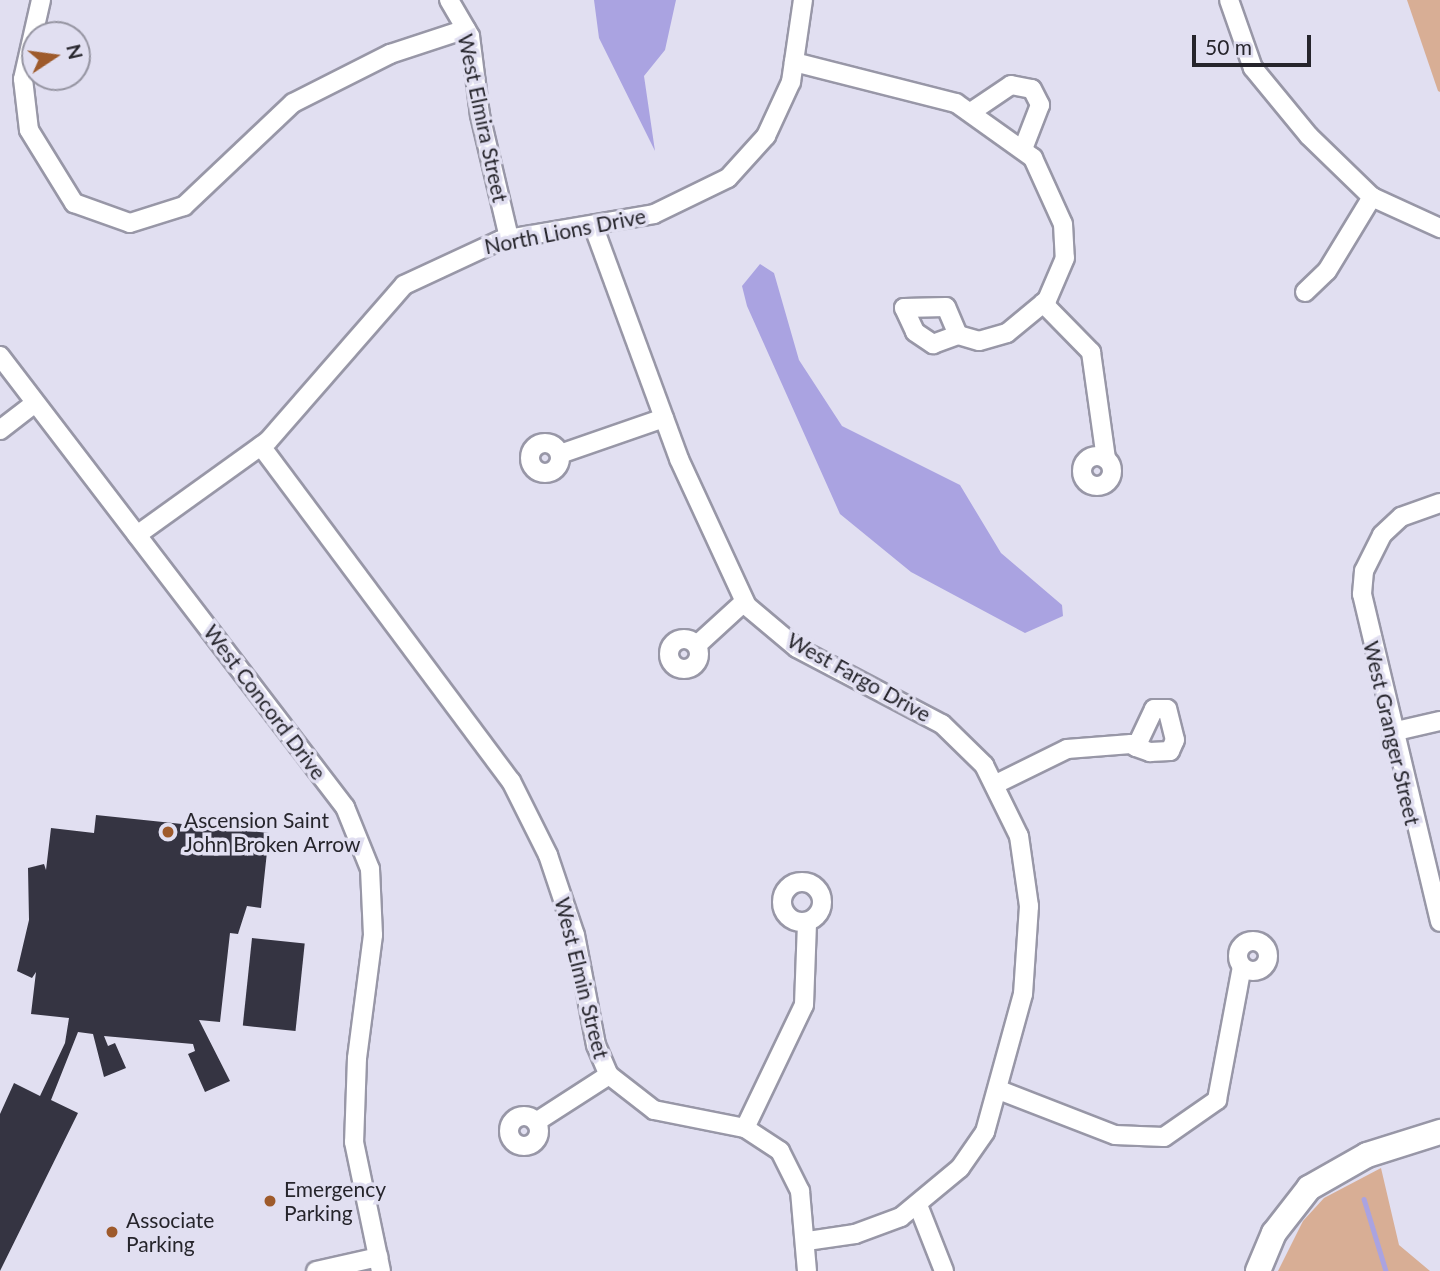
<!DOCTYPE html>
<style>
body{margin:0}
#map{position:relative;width:1440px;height:1271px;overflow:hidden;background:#e1dff1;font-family:Lato,sans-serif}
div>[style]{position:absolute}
.green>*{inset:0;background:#d8ae95}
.water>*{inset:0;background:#aaa3e1}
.stream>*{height:4.5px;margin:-2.25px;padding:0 2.25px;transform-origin:2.25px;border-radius:2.25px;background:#aaa3e1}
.building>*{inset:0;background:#353442;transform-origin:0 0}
.roads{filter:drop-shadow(2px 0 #9897a7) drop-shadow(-2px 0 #9897a7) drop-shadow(0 2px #9897a7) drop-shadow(0 -2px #9897a7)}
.street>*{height:18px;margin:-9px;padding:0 9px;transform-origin:9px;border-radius:9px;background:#fff}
.street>.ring{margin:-9px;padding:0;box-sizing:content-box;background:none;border:18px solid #fff;border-radius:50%}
.secondary>*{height:24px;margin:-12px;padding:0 12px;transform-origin:12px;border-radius:12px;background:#fff}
.dots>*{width:19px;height:19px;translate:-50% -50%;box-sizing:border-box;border:4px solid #e1dff1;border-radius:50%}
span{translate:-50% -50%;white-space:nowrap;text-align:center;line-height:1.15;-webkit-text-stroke:7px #e1dff1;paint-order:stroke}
.street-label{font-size:21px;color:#26252c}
.poi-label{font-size:21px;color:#26252c}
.left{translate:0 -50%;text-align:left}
.north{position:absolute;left:21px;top:21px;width:70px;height:70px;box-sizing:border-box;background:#e1dff1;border:2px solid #9695a2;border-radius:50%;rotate:77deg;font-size:19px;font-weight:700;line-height:28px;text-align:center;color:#26252c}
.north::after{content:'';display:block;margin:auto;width:24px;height:32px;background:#9e5a2b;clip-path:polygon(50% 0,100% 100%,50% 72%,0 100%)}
.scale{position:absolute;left:1192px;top:35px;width:119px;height:32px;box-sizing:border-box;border:4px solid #26252c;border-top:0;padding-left:9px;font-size:21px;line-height:24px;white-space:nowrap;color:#26252c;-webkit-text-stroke:5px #e1dff1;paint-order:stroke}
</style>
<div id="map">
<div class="green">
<div style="clip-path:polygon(1407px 0,1440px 0,1440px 92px,1438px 91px)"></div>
<div style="clip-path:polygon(1381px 1168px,1399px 1245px,1430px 1271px,1278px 1271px,1303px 1221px,1324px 1198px)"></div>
</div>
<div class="water">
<div style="clip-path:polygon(594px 0,676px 0,665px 50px,644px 76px,655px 151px,599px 38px)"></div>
<div style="clip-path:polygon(760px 264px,774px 273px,799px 360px,842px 426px,960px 485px,1001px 553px,1062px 605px,1063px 616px,1025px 633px,911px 572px,840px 514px,747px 306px,742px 286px)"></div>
</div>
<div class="stream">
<div style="left:1364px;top:1199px;width:75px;rotate:73deg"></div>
</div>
<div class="building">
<div style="clip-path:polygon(96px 815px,269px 833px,261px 908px,247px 906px,238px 934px,230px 933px,220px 1022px,199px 1020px,230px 1081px,205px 1092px,188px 1054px,195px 1051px,193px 1044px,104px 1036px,108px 1046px,115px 1043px,126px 1068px,104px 1077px,93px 1034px,78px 1032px,51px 1100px,78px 1113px,0 1271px,0 1114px,14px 1083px,40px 1096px,65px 1043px,69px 1018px,31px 1014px,36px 972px,32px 978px,17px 971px,29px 920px,28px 868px,44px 864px,46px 870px,51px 828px,94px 833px)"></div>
<div style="left:252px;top:938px;width:53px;height:88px;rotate:6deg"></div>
</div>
<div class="roads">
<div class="street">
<div style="left:41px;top:0;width:81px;rotate:102.8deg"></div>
<div style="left:23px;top:79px;width:51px;rotate:83.3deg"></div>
<div style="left:29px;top:130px;width:86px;rotate:58.3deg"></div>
<div style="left:74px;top:203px;width:59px;rotate:19.7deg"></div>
<div style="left:130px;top:223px;width:57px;rotate:-17.5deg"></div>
<div style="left:184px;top:206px;width:150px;rotate:-43.4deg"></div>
<div style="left:293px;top:103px;width:109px;rotate:-26.8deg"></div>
<div style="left:390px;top:54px;width:80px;rotate:-18.2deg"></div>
<div style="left:449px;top:0;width:42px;rotate:59.7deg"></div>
<div style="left:470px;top:36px;width:80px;rotate:82.8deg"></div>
<div style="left:480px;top:115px;width:126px;rotate:76.7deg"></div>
<div style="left:1229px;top:0;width:72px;rotate:70.6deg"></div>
<div style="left:1253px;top:68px;width:88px;rotate:50.5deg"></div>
<div style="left:1309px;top:136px;width:88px;rotate:44.1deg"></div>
<div style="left:1372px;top:197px;width:75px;rotate:24.5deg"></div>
<div style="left:794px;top:62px;width:167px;rotate:14.2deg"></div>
<div style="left:956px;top:103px;width:95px;rotate:35.5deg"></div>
<div style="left:1033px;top:158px;width:72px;rotate:65.6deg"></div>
<div style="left:1063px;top:224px;width:34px;rotate:87deg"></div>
<div style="left:1065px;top:258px;width:46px;rotate:113.2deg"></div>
<div style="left:1047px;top:300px;width:52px;rotate:140.5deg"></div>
<div style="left:1007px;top:333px;width:29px;rotate:164deg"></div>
<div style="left:979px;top:341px;width:22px;rotate:-164deg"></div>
<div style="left:958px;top:335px;width:30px;rotate:-113deg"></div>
<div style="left:946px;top:307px;width:42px;rotate:178.6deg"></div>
<div style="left:904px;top:308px;width:26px;rotate:65deg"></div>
<div style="left:915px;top:332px;width:22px;rotate:34deg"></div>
<div style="left:933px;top:344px;width:27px;rotate:-20deg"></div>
<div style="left:971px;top:112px;width:48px;rotate:-34deg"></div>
<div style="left:1011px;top:85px;width:21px;rotate:11deg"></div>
<div style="left:1032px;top:89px;width:18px;rotate:63deg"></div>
<div style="left:1040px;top:105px;width:47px;rotate:111.1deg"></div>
<div style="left:593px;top:225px;width:249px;rotate:69.8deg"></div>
<div style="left:679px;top:459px;width:162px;rotate:65.2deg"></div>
<div style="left:747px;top:606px;width:65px;rotate:40deg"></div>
<div style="left:797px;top:648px;width:164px;rotate:27.7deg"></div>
<div style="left:942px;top:724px;width:59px;rotate:44.3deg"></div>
<div style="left:984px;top:765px;width:79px;rotate:63.8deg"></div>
<div style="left:1019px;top:836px;width:71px;rotate:81.9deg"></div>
<div style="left:1029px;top:906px;width:88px;rotate:93.9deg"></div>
<div style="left:1023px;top:994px;width:143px;rotate:105.4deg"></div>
<div style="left:985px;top:1132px;width:44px;rotate:124.8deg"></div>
<div style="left:960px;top:1168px;width:77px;rotate:140.3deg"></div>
<div style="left:901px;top:1217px;width:49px;rotate:159.7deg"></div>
<div style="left:855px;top:1234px;width:49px;rotate:171.7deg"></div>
<div style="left:1305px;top:292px;width:30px;rotate:-44deg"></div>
<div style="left:1327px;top:271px;width:87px;rotate:-58.7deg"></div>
<div style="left:1043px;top:303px;width:69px;rotate:45.6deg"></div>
<div style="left:1091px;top:352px;width:108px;rotate:82deg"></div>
<div style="left:0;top:356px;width:568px;rotate:52.59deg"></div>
<div style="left:345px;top:807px;width:67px;rotate:68deg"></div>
<div style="left:370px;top:869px;width:66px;rotate:87.4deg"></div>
<div style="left:373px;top:935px;width:124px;rotate:97.4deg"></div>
<div style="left:357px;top:1058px;width:84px;rotate:92deg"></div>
<div style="left:354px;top:1142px;width:132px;rotate:78.2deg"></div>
<div style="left:0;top:430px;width:44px;rotate:-37.6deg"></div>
<div class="ring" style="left:530px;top:443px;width:12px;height:12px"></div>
<div style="left:261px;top:446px;width:418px;rotate:53.3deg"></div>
<div style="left:511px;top:781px;width:83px;rotate:63.4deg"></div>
<div style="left:548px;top:855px;width:84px;rotate:71.4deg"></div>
<div style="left:575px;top:935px;width:112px;rotate:79.2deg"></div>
<div style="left:596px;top:1045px;width:33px;rotate:67deg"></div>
<div style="left:609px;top:1075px;width:57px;rotate:37.9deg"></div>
<div style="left:654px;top:1110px;width:93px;rotate:11.2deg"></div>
<div style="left:745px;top:1128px;width:42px;rotate:33.3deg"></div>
<div style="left:780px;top:1151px;width:45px;rotate:63.4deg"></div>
<div style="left:800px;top:1191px;width:80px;rotate:85deg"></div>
<div style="left:560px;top:454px;width:110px;rotate:-19.1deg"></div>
<div class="ring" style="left:1082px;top:456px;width:12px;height:12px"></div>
<div style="left:1440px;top:503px;width:41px;rotate:160.3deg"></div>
<div style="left:1401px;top:517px;width:26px;rotate:137deg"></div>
<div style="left:1382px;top:535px;width:40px;rotate:116.6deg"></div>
<div style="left:1364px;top:571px;width:23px;rotate:95deg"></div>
<div style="left:1362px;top:594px;width:337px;rotate:76.6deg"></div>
<div style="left:137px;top:535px;width:161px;rotate:-35.7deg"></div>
<div style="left:268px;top:441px;width:207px;rotate:-48.9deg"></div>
<div style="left:404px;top:285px;width:107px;rotate:-24.9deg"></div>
<div style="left:501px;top:240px;width:155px;rotate:-9.6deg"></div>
<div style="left:654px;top:214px;width:82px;rotate:-25.9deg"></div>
<div style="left:728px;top:178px;width:57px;rotate:-47.9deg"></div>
<div style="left:766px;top:136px;width:60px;rotate:-65.2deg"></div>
<div style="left:791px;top:82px;width:83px;rotate:-81.7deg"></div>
<div class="ring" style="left:669px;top:639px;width:12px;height:12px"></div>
<div style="left:697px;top:645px;width:64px;rotate:-42.5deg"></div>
<div style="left:1392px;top:732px;width:49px;rotate:-12.9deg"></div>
<div style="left:996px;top:784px;width:79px;rotate:-26.2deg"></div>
<div style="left:1067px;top:749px;width:64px;rotate:-4.5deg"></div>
<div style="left:1131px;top:744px;width:6px;rotate:31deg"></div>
<div style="left:1136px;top:747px;width:15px;rotate:20deg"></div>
<div style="left:1150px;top:752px;width:20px;rotate:-3deg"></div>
<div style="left:1170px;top:751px;width:12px;rotate:-66deg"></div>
<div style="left:1175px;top:740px;width:32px;rotate:-104deg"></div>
<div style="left:1167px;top:709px;width:13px;rotate:180deg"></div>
<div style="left:1154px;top:709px;width:42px;rotate:115.3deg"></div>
<div class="ring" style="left:782px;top:882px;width:22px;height:22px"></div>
<div class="ring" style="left:1238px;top:941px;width:12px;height:12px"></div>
<div style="left:999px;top:1090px;width:124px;rotate:21.2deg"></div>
<div style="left:1115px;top:1135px;width:49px;rotate:2.3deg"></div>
<div style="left:1164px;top:1137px;width:65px;rotate:-34.9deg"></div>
<div style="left:1217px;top:1100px;width:135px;rotate:-79.4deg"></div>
<div class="ring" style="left:509px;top:1116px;width:12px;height:12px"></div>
<div style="left:536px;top:1122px;width:87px;rotate:-32.8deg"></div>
<div style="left:745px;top:1128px;width:136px;rotate:-64.4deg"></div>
<div style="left:804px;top:1005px;width:82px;rotate:-87.9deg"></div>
<div style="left:918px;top:1205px;width:71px;rotate:68.5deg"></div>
<div style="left:316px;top:1271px;width:64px;rotate:-12.7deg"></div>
</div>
<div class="secondary">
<div style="left:1258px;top:1271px;width:41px;rotate:-67.2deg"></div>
<div style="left:1274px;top:1233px;width:57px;rotate:-52.1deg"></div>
<div style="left:1309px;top:1188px;width:67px;rotate:-29.6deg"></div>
<div style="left:1367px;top:1155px;width:77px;rotate:-17.5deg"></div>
</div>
</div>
<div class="dots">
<div style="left:168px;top:832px;background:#9e5a2b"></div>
<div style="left:270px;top:1201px;background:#9e5a2b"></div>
<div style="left:112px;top:1232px;background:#9e5a2b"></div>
</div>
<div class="street-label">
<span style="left:483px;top:118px;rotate:78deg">West Elmira Street</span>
<span style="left:565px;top:231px;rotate:-11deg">North Lions Drive</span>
<span style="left:859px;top:677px;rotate:29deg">West Fargo Drive</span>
<span style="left:265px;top:702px;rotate:53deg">West Concord Drive</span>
<span style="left:1392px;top:733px;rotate:77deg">West Granger Street</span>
<span style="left:582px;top:978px;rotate:76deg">West Elmin Street</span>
</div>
<div class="poi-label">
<span class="left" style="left:184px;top:832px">Ascension Saint<br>John Broken Arrow</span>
<span class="left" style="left:284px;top:1201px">Emergency<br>Parking</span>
<span class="left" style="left:126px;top:1232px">Associate<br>Parking</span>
</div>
<div class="north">N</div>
<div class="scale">50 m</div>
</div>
